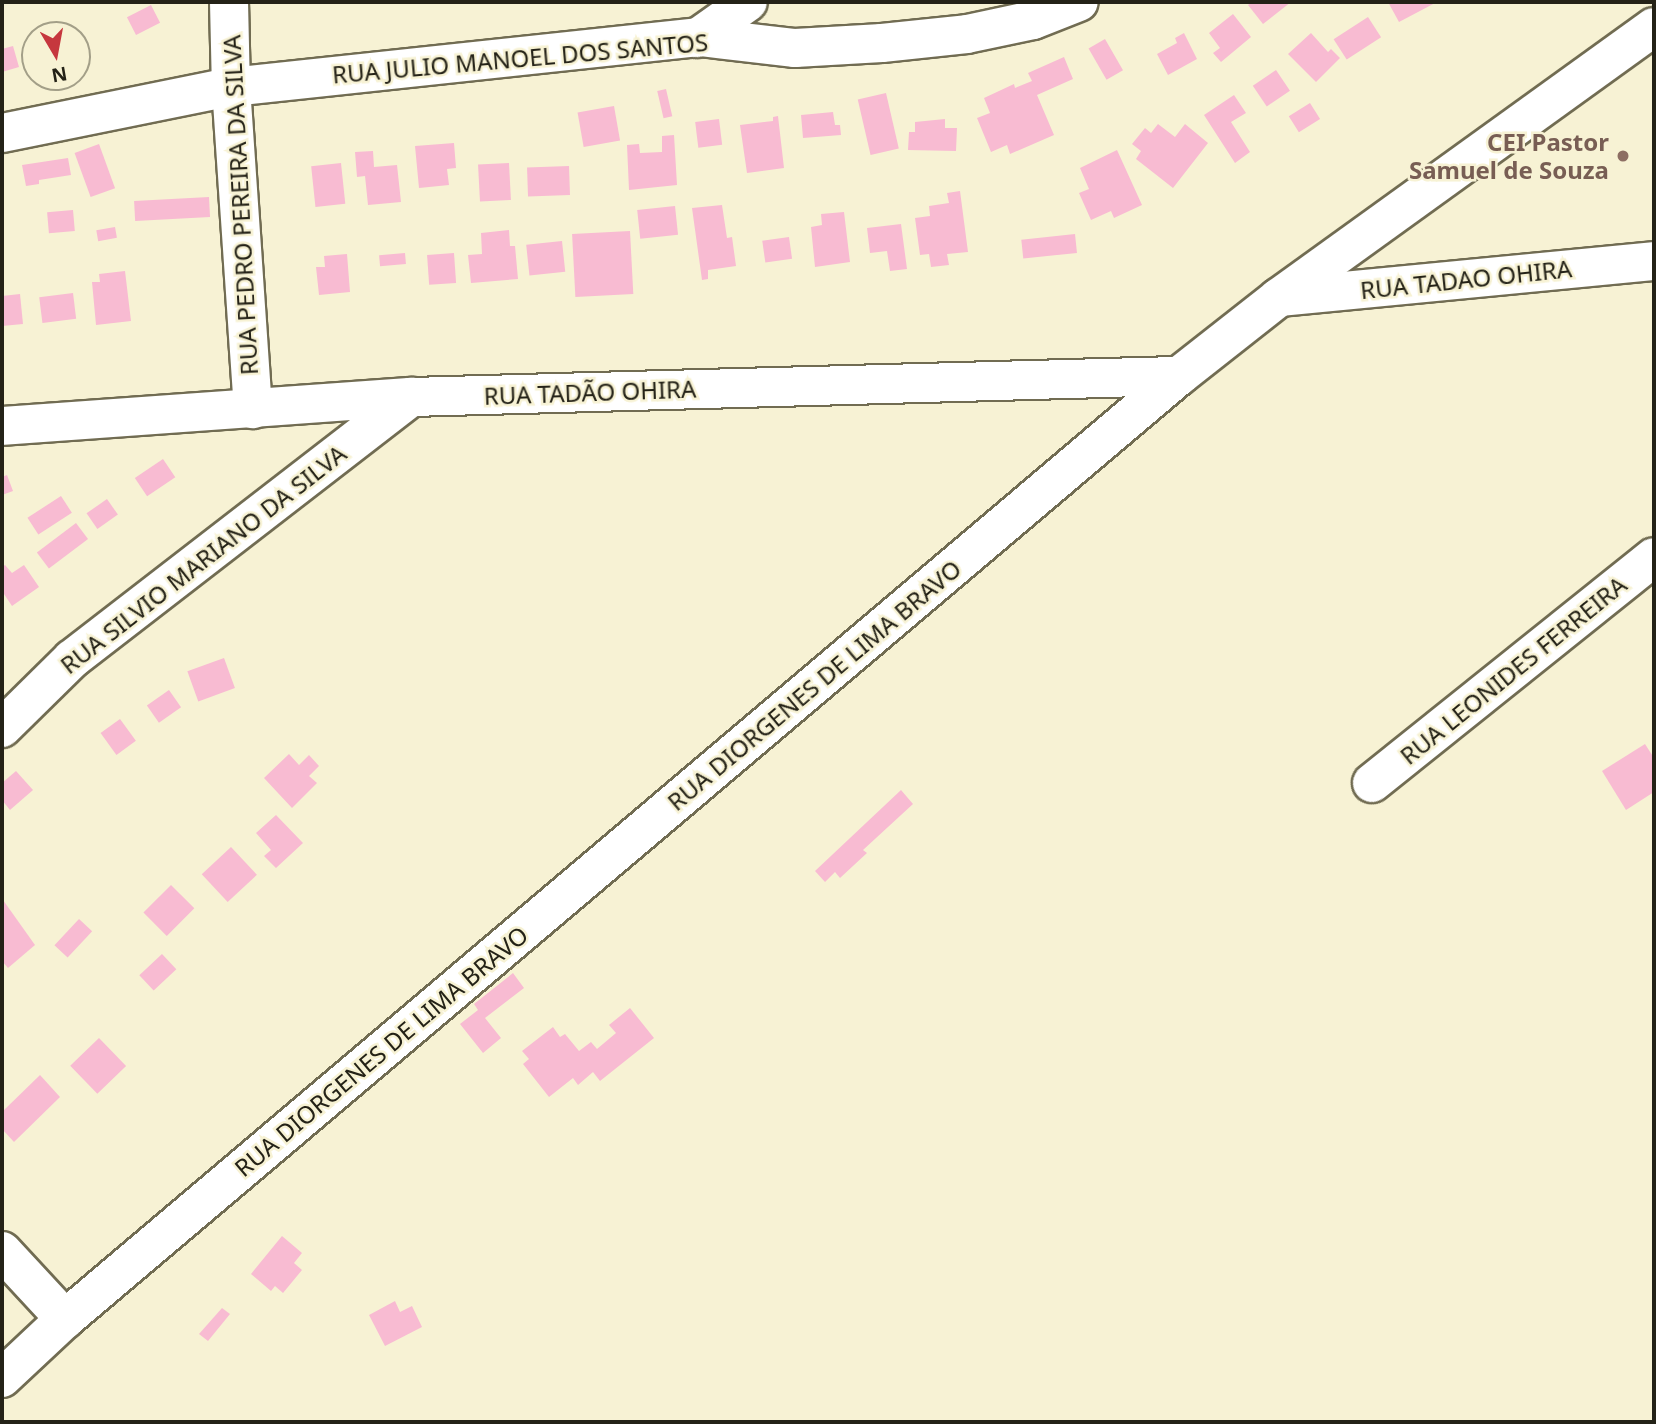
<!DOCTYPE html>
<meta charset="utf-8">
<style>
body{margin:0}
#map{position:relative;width:1656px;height:1424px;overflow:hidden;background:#f7f2d4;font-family:"Noto Sans",sans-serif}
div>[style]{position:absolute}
.building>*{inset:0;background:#f8bbd2;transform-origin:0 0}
.roads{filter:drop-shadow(2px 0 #716c52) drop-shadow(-2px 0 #716c52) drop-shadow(0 2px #716c52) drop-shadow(0 -2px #716c52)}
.street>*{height:38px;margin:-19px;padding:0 19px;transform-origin:19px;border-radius:19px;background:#fff}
.dots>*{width:19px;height:19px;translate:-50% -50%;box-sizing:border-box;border:4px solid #f7f2d4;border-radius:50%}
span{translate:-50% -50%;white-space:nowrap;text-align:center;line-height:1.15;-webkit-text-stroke:5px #f7f2d4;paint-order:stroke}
.street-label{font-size:24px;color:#242217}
.education-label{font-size:24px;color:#785e54;font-weight:700}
.right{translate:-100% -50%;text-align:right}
.frame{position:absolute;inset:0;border:4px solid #242217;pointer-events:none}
.north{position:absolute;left:21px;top:21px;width:70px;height:70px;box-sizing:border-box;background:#f7f2d4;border:2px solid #a39f88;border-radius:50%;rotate:170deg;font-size:19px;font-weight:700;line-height:28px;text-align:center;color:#242217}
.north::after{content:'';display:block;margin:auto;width:24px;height:32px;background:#c6373e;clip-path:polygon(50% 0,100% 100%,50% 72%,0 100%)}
</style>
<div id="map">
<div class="building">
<div style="clip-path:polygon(1252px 2px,1291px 2px,1263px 24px,1248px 5px)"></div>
<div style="clip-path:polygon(1388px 2px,1437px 2px,1399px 22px)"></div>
<div style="left:151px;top:5px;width:20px;height:27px;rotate:63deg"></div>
<div style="clip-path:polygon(1233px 14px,1251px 37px,1221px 62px,1213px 53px,1220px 48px,1209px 33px)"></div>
<div style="left:1368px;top:17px;width:24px;height:41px;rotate:57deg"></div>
<div style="clip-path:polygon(1184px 33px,1197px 59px,1168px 75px,1157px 54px,1177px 43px,1175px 38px)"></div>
<div style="clip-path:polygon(1311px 33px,1328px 52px,1331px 49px,1340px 58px,1316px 82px,1288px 54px)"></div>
<div style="left:1105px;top:39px;width:36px;height:19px;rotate:60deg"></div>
<div style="clip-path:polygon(13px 46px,19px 67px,2px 72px,2px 49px)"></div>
<div style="clip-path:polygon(1064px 57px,1073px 79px,1037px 95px,1054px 135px,1010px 154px,1007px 145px,991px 152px,977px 118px,990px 113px,984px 98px,1014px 84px,1015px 88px,1032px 81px,1028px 73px)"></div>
<div style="left:1276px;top:70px;width:25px;height:28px;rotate:56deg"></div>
<div style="left:666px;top:89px;width:28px;height:9px;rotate:77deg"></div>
<div style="left:886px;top:93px;width:57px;height:29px;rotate:77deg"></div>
<div style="clip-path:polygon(1234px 95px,1246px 113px,1231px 122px,1250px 152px,1235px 163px,1204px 115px)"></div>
<div style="left:1310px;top:103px;width:19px;height:25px;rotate:58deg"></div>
<div style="left:614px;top:106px;width:35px;height:37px;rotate:80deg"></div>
<div style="clip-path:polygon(833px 112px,835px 125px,840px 125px,841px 135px,803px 138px,801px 115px)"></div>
<div style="clip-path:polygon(778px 116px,784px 168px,747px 173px,740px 125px,773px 121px,773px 117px)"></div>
<div style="left:719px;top:119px;width:26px;height:24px;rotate:83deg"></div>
<div style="clip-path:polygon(945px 119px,945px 128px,957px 128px,956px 151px,908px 150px,909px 132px,915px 132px,915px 122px)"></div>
<div style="clip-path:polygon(1158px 124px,1175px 137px,1185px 124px,1208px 143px,1173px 188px,1136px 159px,1141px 151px,1132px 144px,1145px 128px,1151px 133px)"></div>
<div style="clip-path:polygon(674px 135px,677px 185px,629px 190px,627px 145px,639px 144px,640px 153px,662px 152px,662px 136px)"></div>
<div style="clip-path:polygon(454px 143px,456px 168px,447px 169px,449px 185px,419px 188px,415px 146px)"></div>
<div style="left:99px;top:144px;width:47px;height:26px;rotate:70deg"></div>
<div style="clip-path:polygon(1117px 150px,1142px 205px,1114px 218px,1111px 211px,1091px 220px,1079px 193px,1089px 189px,1080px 168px)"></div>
<div style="clip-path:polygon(373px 151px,374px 167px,397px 165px,401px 202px,368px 205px,365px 176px,357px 177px,355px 152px)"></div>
<div style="clip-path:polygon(68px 158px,71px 175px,39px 180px,39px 184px,26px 186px,22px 165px)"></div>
<div style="left:341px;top:163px;width:41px;height:30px;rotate:84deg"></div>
<div style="left:509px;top:163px;width:37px;height:31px;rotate:87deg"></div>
<div style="left:569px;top:166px;width:29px;height:42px;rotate:88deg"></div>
<div style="clip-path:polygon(960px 191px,968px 252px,947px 254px,949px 265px,931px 267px,929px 254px,920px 255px,915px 218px,930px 216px,929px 206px,949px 203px,947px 193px)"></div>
<div style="left:209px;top:197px;width:20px;height:75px;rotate:87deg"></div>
<div style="clip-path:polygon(722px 205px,727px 238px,732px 237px,736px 266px,708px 270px,708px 279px,702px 280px,692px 208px)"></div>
<div style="left:675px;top:206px;width:29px;height:38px;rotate:84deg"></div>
<div style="left:73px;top:210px;width:21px;height:26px;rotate:85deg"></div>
<div style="clip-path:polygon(844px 212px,850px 262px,815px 267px,811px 227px,822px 225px,821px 214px)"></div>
<div style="clip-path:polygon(901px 224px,907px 269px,890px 271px,887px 251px,870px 253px,867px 228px)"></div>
<div style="left:115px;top:227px;width:11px;height:19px;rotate:80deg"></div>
<div style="clip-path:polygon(509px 230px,510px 246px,515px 246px,518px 279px,471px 283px,468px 255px,482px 254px,481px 233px)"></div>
<div style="left:630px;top:231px;width:63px;height:58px;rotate:87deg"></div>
<div style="left:1075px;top:234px;width:19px;height:54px;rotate:84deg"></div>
<div style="left:789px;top:237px;width:22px;height:27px;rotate:82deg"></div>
<div style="left:562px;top:241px;width:31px;height:36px;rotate:84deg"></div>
<div style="left:405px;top:253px;width:11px;height:26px;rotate:85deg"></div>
<div style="left:454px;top:253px;width:30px;height:27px;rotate:86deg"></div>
<div style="clip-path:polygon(347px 254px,350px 292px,319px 295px,316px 267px,325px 267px,324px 256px)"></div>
<div style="clip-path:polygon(125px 271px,131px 321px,96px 325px,92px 282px,100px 282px,99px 274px)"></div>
<div style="left:73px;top:293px;width:26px;height:34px;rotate:83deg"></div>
<div style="clip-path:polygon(20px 294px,23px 324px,2px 326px,2px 296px)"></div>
<div style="left:163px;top:459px;width:22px;height:34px;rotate:56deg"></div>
<div style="clip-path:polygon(7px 475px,13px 491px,2px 495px,2px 477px)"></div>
<div style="left:61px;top:496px;width:20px;height:40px;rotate:57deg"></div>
<div style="left:107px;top:499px;width:19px;height:25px;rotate:55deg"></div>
<div style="left:76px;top:523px;width:20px;height:49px;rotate:53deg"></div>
<div style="clip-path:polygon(5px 565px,12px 573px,24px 565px,39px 587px,12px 606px,2px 591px,2px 567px)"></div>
<div style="left:224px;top:658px;width:32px;height:39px;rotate:70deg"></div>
<div style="left:169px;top:690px;width:21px;height:27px;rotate:55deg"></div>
<div style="left:120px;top:719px;width:27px;height:24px;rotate:54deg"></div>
<div style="clip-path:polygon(1645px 744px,1654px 758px,1654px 792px,1626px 810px,1602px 771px)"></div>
<div style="clip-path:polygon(289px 754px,299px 765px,309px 755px,319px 766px,309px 776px,317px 783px,292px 808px,264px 778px)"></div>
<div style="clip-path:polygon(16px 771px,33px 790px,10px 810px,2px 800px,2px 783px)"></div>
<div style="clip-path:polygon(901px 790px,913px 804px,863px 850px,867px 853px,840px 878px,835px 872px,825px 882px,815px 871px)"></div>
<div style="clip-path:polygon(276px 815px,303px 843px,276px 868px,264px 856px,271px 850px,256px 833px)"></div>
<div style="left:231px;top:847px;width:38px;height:40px;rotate:47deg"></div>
<div style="left:171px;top:885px;width:33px;height:39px;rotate:45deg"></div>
<div style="clip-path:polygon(3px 900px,35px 945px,8px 968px,2px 961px)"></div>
<div style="left:79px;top:919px;width:18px;height:36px;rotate:43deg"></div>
<div style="left:162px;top:954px;width:21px;height:31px;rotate:47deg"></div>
<div style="clip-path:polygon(513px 973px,524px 988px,485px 1018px,501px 1038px,483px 1053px,460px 1024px,478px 1010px,474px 1004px)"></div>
<div style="clip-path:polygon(630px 1008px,654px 1038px,600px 1081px,593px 1072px,578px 1085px,573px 1078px,549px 1097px,523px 1064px,529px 1059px,522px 1051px,553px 1027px,560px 1037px,565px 1034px,579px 1051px,591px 1042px,597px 1049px,616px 1033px,609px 1025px)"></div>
<div style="left:99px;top:1038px;width:39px;height:40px;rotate:46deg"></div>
<div style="clip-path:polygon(40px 1075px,60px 1097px,14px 1142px,2px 1129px,2px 1112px)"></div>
<div style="clip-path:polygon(282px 1236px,302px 1253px,294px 1263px,302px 1270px,283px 1293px,275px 1286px,271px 1291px,251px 1274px)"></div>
<div style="clip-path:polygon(395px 1301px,400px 1312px,412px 1306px,422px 1327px,385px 1346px,369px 1315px)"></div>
<div style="clip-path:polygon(222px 1308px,230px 1314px,208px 1341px,199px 1334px)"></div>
</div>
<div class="roads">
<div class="street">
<div style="left:229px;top:2px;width:85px;rotate:88.7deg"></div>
<div style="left:231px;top:87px;width:323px;rotate:86.1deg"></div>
<div style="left:697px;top:38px;width:62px;rotate:-35.2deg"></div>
<div style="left:2px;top:133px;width:234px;rotate:-11.4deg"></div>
<div style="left:231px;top:87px;width:472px;rotate:-6.1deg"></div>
<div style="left:700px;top:37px;width:96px;rotate:6.6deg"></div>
<div style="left:795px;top:48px;width:87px;rotate:-3.3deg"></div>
<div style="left:882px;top:43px;width:85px;rotate:-6deg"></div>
<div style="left:967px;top:34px;width:67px;rotate:-12deg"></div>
<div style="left:1033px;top:20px;width:49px;rotate:-21.4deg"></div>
<div style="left:1280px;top:297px;width:376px;rotate:-5.5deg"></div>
<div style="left:2px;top:426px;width:410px;rotate:-4.1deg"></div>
<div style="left:411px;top:397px;width:768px;rotate:-1.57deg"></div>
<div style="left:2px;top:728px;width:98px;rotate:-44.6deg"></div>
<div style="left:72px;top:659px;width:428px;rotate:-37.7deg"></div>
<div style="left:1372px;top:783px;width:361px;rotate:-38.7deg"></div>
<div style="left:2px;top:1251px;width:93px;rotate:47.2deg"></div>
<div style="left:2px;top:1378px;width:86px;rotate:-43.1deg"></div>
<div style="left:65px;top:1319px;width:1460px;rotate:-40.25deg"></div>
<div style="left:1179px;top:376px;width:126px;rotate:-38.2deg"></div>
<div style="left:1278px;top:298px;width:463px;rotate:-35.8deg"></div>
</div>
</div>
<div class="dots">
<div style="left:1623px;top:156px;background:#8d6e63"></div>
</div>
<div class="street-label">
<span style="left:520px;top:58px;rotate:-5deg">RUA JULIO MANOEL DOS SANTOS</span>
<span style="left:240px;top:205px;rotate:-93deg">RUA PEDRO PEREIRA DA SILVA</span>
<span style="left:1466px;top:279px;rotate:-6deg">RUA TADAO OHIRA</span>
<span style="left:590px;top:392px;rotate:-2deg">RUA TADÃO OHIRA</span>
<span style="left:203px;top:559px;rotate:-38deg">RUA SILVIO MARIANO DA SILVA</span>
<span style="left:1513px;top:670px;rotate:-39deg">RUA LEONIDES FERREIRA</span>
<span style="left:814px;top:685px;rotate:-40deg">RUA DIORGENES DE LIMA BRAVO</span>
<span style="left:381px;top:1051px;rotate:-40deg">RUA DIORGENES DE LIMA BRAVO</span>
</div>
<div class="education-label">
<span class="right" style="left:1609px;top:156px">CEI Pastor<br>Samuel de Souza</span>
</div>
<div class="frame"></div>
<div class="north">N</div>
</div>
